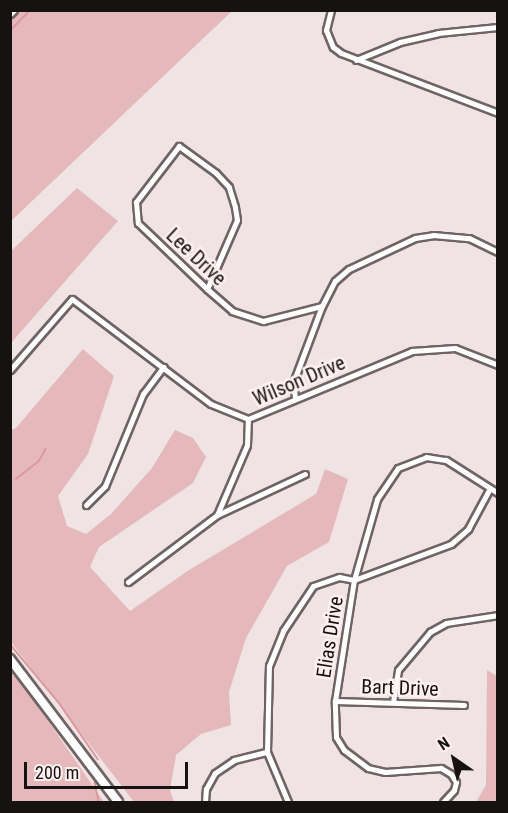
<!DOCTYPE html>
<style>
body{margin:0}
#map{position:relative;width:508px;height:813px;overflow:hidden;background:#f0e3e3;font-family:"Roboto Condensed",sans-serif}
div>[style]{position:absolute}
.green>*{inset:0;background:#e5b9bb}
.stream>*{height:1.5px;margin:-0.75px;padding:0 0.75px;transform-origin:0.75px;border-radius:0.75px;background:#dc989d}
.roads{filter:drop-shadow(2px 0 #6f6364) drop-shadow(-2px 0 #6f6364) drop-shadow(0 2px #6f6364) drop-shadow(0 -2px #6f6364)}
.street>*{height:5px;margin:-2.5px;padding:0 2.5px;transform-origin:2.5px;border-radius:2.5px;background:#fff}
.secondary>*{height:8px;margin:-4px;padding:0 4px;transform-origin:4px;border-radius:4px;background:#fff}
.primary>*{height:8px;margin:-4px;padding:0 4px;transform-origin:4px;border-radius:4px;background:#fff}
span{translate:-50% -50%;white-space:nowrap;text-align:center;line-height:1.15;-webkit-text-stroke:5px #fef0f0;paint-order:stroke}
.street-label{font-size:20px;color:#171212}
.frame{position:absolute;inset:0;border:12px solid #171212;pointer-events:none}
.north{position:absolute;left:424px;top:729px;width:60px;height:60px;-webkit-text-stroke:4px #fef0f0;paint-order:stroke;rotate:326deg;font-size:16px;font-weight:700;line-height:24px;text-align:center;color:#171212}
.north::after{content:'';display:block;margin:auto;width:21px;height:27px;background:#171212;clip-path:polygon(50% 0,100% 100%,50% 72%,0 100%)}
.scale{position:absolute;left:24px;top:762px;width:164px;height:27px;box-sizing:border-box;border:3px solid #171212;border-top:0;padding-left:8px;font-size:18px;line-height:21px;white-space:nowrap;color:#171212;-webkit-text-stroke:4px #fef0f0;paint-order:stroke}
</style>
<div id="map">
<div class="green">
<div style="clip-path:polygon(11px 11px,232px 11px,11px 221px)"></div>
<div style="clip-path:polygon(77px 188px,118px 221px,11px 343px,11px 251px)"></div>
<div style="clip-path:polygon(83px 349px,114px 376px,88px 454px,58px 496px,67px 526px,86px 534px,111px 514px,152px 468px,175px 430px,193px 438px,206px 457px,193px 483px,99px 547px,90px 567px,130px 611px,189px 570px,316px 494px,325px 469px,348px 479px,329px 542px,287px 566px,246px 638px,229px 692px,231px 725px,201px 734px,176px 755px,170px 790px,174px 802px,134px 802px,11px 642px,11px 430px,16px 428px)"></div>
<div style="clip-path:polygon(11px 670px,20px 680px,104px 802px,11px 801px)"></div>
<div style="clip-path:polygon(487px 670px,497px 676px,497px 802px,476px 802px,486px 785px)"></div>
</div>
<div class="stream">
<div style="left:10px;top:31px;width:29px;rotate:-46deg"></div>
<div style="left:16px;top:479px;width:29px;rotate:-38deg"></div>
<div style="left:39px;top:461px;width:13px;rotate:-61deg"></div>
<div style="left:10px;top:644px;width:78px;rotate:50.2deg"></div>
<div style="left:60px;top:704px;width:67px;rotate:55.4deg"></div>
<div style="left:95px;top:783px;width:19px;rotate:78deg"></div>
</div>
<div class="roads">
<div class="street">
<div style="left:331px;top:10px;width:21px;rotate:104deg"></div>
<div style="left:326px;top:30px;width:18px;rotate:68deg"></div>
<div style="left:333px;top:47px;width:10px;rotate:37deg"></div>
<div style="left:341px;top:53px;width:168px;rotate:20.9deg"></div>
<div style="left:356px;top:60px;width:48px;rotate:-22.2deg"></div>
<div style="left:400px;top:42px;width:39px;rotate:-13deg"></div>
<div style="left:438px;top:33px;width:60px;rotate:-5.7deg"></div>
<div style="left:207px;top:289px;width:75px;rotate:-66.5deg"></div>
<div style="left:237px;top:220px;width:13px;rotate:-99deg"></div>
<div style="left:235px;top:207px;width:21px;rotate:-107deg"></div>
<div style="left:229px;top:187px;width:19px;rotate:-133deg"></div>
<div style="left:216px;top:173px;width:46px;rotate:-143.9deg"></div>
<div style="left:179px;top:146px;width:71px;rotate:127.5deg"></div>
<div style="left:136px;top:202px;width:21px;rotate:85deg"></div>
<div style="left:138px;top:223px;width:95px;rotate:43.7deg"></div>
<div style="left:207px;top:289px;width:33px;rotate:41deg"></div>
<div style="left:232px;top:311px;width:33px;rotate:18deg"></div>
<div style="left:263px;top:321px;width:61px;rotate:-14.3deg"></div>
<div style="left:10px;top:370px;width:94px;rotate:-48.9deg"></div>
<div style="left:72px;top:299px;width:174px;rotate:37.1deg"></div>
<div style="left:211px;top:404px;width:40px;rotate:22deg"></div>
<div style="left:248px;top:419px;width:178px;rotate:-22.5deg"></div>
<div style="left:412px;top:351px;width:43px;rotate:-4deg"></div>
<div style="left:455px;top:348px;width:46px;rotate:21.6deg"></div>
<div style="left:295px;top:397px;width:14px;rotate:-98deg"></div>
<div style="left:293px;top:383px;width:82px;rotate:-69.4deg"></div>
<div style="left:322px;top:306px;width:28px;rotate:-63deg"></div>
<div style="left:335px;top:281px;width:18px;rotate:-41deg"></div>
<div style="left:349px;top:269px;width:73px;rotate:-25.2deg"></div>
<div style="left:415px;top:238px;width:18px;rotate:-9deg"></div>
<div style="left:433px;top:235px;width:36px;rotate:5deg"></div>
<div style="left:469px;top:238px;width:32px;rotate:26deg"></div>
<div style="left:86px;top:505px;width:27px;rotate:-45deg"></div>
<div style="left:105px;top:486px;width:100px;rotate:-67.6deg"></div>
<div style="left:143px;top:394px;width:34px;rotate:-53deg"></div>
<div style="left:217px;top:515px;width:97px;rotate:-25deg"></div>
<div style="left:354px;top:580px;width:103px;rotate:-20.4deg"></div>
<div style="left:451px;top:544px;width:23px;rotate:-41deg"></div>
<div style="left:468px;top:529px;width:44px;rotate:-61.7deg"></div>
<div style="left:128px;top:582px;width:111px;rotate:-37deg"></div>
<div style="left:217px;top:515px;width:76px;rotate:-66.8deg"></div>
<div style="left:247px;top:445px;width:26px;rotate:-88deg"></div>
<div style="left:335px;top:701px;width:129px;rotate:1.8deg"></div>
<div style="left:393px;top:702px;width:32px;rotate:-81deg"></div>
<div style="left:398px;top:670px;width:50px;rotate:-49.9deg"></div>
<div style="left:430px;top:632px;width:18px;rotate:-29deg"></div>
<div style="left:446px;top:623px;width:53px;rotate:-8.7deg"></div>
<div style="left:205px;top:802px;width:13px;rotate:-86deg"></div>
<div style="left:206px;top:789px;width:18px;rotate:-61deg"></div>
<div style="left:215px;top:773px;width:23px;rotate:-34deg"></div>
<div style="left:234px;top:760px;width:34px;rotate:-14deg"></div>
<div style="left:288px;top:802px;width:54px;rotate:-112.8deg"></div>
<div style="left:267px;top:752px;width:86px;rotate:-88.7deg"></div>
<div style="left:269px;top:666px;width:38px;rotate:-68deg"></div>
<div style="left:283px;top:631px;width:54px;rotate:-56.3deg"></div>
<div style="left:313px;top:586px;width:28px;rotate:-19deg"></div>
<div style="left:339px;top:577px;width:15px;rotate:11deg"></div>
<div style="left:443px;top:802px;width:16px;rotate:-47deg"></div>
<div style="left:454px;top:790px;width:8px;rotate:-76deg"></div>
<div style="left:456px;top:782px;width:9px;rotate:-122deg"></div>
<div style="left:451px;top:774px;width:12px;rotate:-149deg"></div>
<div style="left:441px;top:768px;width:56px;rotate:175.9deg"></div>
<div style="left:385px;top:772px;width:17px;rotate:-167deg"></div>
<div style="left:368px;top:768px;width:30px;rotate:-143deg"></div>
<div style="left:344px;top:750px;width:15px;rotate:-122deg"></div>
<div style="left:336px;top:737px;width:36px;rotate:-92deg"></div>
<div style="left:335px;top:701px;width:122px;rotate:-81.1deg"></div>
<div style="left:354px;top:580px;width:84px;rotate:-74.1deg"></div>
<div style="left:377px;top:499px;width:37px;rotate:-56deg"></div>
<div style="left:398px;top:468px;width:30px;rotate:-21deg"></div>
<div style="left:426px;top:457px;width:20px;rotate:9deg"></div>
<div style="left:446px;top:460px;width:62px;rotate:32.4deg"></div>
</div>
<div class="secondary">
<div style="left:10px;top:13px;width:4px;rotate:-45deg"></div>
</div>
<div class="primary">
<div style="left:10px;top:659px;width:179px;rotate:52.9deg"></div>
</div>
</div>
<div class="street-label">
<span style="left:196px;top:257px;rotate:43deg">Lee Drive</span>
<span style="left:299px;top:381px;rotate:-23deg">Wilson Drive</span>
<span style="left:330px;top:637px;rotate:-81deg">Elias Drive</span>
<span style="left:400px;top:688px;rotate:2deg">Bart Drive</span>
</div>
<div class="frame"></div>
<div class="north">N</div>
<div class="scale">200 m</div>
</div>
